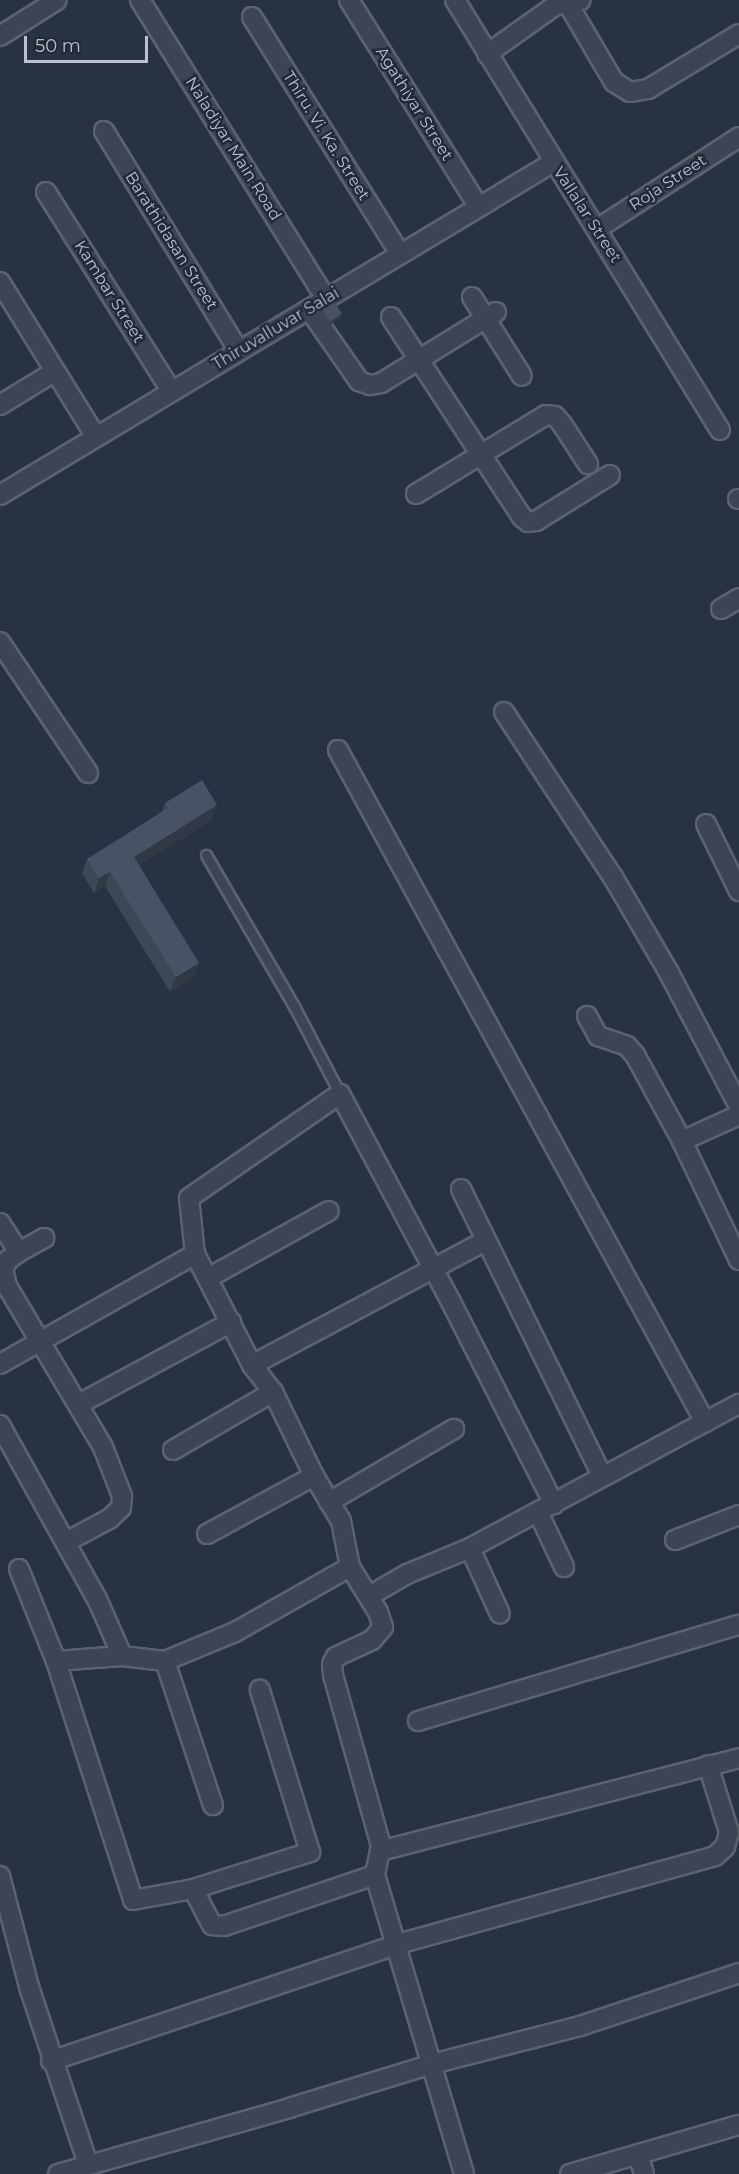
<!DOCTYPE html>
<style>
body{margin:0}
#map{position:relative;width:739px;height:2174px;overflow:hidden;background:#293243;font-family:Montserrat,sans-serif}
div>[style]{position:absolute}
.roads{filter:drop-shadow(2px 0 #5c6270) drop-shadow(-2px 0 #5c6270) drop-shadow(0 2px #5c6270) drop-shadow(0 -2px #5c6270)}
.service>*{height:9px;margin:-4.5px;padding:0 4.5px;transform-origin:4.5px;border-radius:4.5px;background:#3d4453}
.minor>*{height:18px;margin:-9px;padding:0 9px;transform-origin:9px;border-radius:9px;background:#3d4453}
.wall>*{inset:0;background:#3e4756}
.shaded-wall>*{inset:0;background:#323946}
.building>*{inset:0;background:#485264;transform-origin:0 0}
span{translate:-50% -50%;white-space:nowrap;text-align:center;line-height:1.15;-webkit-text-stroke:5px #222938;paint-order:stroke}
.street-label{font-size:16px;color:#bbc0cc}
.scale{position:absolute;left:24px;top:36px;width:124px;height:27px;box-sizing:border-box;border:3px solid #bbc0cc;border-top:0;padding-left:8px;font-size:18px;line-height:21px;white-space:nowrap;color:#bbc0cc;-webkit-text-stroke:4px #222938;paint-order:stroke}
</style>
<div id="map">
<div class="roads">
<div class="service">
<div style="left:206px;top:855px;width:177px;rotate:59.8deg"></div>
<div style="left:295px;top:1008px;width:97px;rotate:62.4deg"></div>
</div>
<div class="minor">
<div style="left:140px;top:0;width:352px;rotate:58.1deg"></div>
<div style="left:349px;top:0;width:244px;rotate:57.9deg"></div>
<div style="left:455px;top:0;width:505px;rotate:58.36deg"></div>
<div style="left:568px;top:4px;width:91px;rotate:59.5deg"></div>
<div style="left:614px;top:82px;width:19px;rotate:32deg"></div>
<div style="left:630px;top:92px;width:18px;rotate:-9deg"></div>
<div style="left:648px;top:89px;width:106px;rotate:-31.1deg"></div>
<div style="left:252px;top:17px;width:279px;rotate:58deg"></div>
<div style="left:0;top:36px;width:67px;rotate:-32.3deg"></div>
<div style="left:487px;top:54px;width:85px;rotate:-35.4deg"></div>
<div style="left:556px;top:5px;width:25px;rotate:-11deg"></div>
<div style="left:104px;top:131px;width:258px;rotate:58.5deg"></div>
<div style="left:46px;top:192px;width:236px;rotate:57.8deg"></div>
<div style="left:597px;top:229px;width:169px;rotate:-32.9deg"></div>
<div style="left:0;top:282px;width:182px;rotate:58.2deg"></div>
<div style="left:472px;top:297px;width:93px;rotate:57.7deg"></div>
<div style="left:309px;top:309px;width:88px;rotate:55.2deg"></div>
<div style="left:359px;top:381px;width:12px;rotate:20deg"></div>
<div style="left:370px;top:385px;width:11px;rotate:-10deg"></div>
<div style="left:381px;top:383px;width:135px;rotate:-31.7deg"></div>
<div style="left:391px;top:317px;width:239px;rotate:56.8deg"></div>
<div style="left:522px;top:517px;width:8px;rotate:40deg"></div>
<div style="left:528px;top:522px;width:8px;rotate:-7deg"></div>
<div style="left:536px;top:521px;width:87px;rotate:-31.9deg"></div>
<div style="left:0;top:405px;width:63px;rotate:-31.4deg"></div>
<div style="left:416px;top:494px;width:152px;rotate:-31.3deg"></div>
<div style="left:546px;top:415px;width:9px;rotate:6deg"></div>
<div style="left:555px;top:416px;width:11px;rotate:49deg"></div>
<div style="left:562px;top:424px;width:48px;rotate:57deg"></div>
<div style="left:0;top:495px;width:644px;rotate:-31.02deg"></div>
<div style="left:738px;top:499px;width:1px"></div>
<div style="left:721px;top:609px;width:21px;rotate:-31deg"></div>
<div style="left:0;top:642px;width:158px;rotate:56.1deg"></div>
<div style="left:504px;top:712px;width:198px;rotate:56.6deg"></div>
<div style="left:613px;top:877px;width:109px;rotate:59.7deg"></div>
<div style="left:668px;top:971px;width:153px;rotate:62.3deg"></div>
<div style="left:338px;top:750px;width:766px;rotate:61.36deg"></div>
<div style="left:706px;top:824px;width:75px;rotate:63.8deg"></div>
<div style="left:587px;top:1016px;width:23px;rotate:61deg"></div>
<div style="left:598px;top:1036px;width:31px;rotate:19deg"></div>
<div style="left:627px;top:1046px;width:12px;rotate:48deg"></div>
<div style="left:635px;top:1055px;width:98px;rotate:61.3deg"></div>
<div style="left:739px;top:1115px;width:63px;rotate:155.5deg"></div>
<div style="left:682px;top:1141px;width:132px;rotate:64.4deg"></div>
<div style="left:461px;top:1189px;width:320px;rotate:63.8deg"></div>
<div style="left:0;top:1223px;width:35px;rotate:57deg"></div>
<div style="left:19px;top:1252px;width:14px;rotate:144deg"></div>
<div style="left:8px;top:1260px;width:10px;rotate:119deg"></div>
<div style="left:3px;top:1269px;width:17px;rotate:77deg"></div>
<div style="left:7px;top:1286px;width:187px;rotate:59.2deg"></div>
<div style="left:103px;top:1447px;width:53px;rotate:68.8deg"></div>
<div style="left:122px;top:1496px;width:12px;rotate:95deg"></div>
<div style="left:121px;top:1508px;width:16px;rotate:137deg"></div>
<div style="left:109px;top:1519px;width:49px;rotate:151.9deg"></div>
<div style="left:19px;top:1252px;width:29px;rotate:-29deg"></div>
<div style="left:208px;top:1278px;width:138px;rotate:-29deg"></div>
<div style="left:0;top:1364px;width:224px;rotate:-29.4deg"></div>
<div style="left:252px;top:1365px;width:264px;rotate:-28deg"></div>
<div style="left:79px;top:1404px;width:173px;rotate:-28.3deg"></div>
<div style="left:0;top:1425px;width:201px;rotate:60.9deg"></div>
<div style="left:98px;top:1601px;width:60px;rotate:66.4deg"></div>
<div style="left:173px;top:1450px;width:116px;rotate:-30.1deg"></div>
<div style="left:329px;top:1502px;width:145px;rotate:-30.3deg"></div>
<div style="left:538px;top:1512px;width:61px;rotate:64.7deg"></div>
<div style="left:207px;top:1534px;width:122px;rotate:-28.5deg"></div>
<div style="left:675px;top:1540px;width:69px;rotate:-21.3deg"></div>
<div style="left:470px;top:1548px;width:72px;rotate:65.6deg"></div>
<div style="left:350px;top:1567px;width:47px;rotate:-101.1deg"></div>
<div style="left:341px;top:1521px;width:52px;rotate:-121deg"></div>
<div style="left:314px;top:1476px;width:93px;rotate:-116deg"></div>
<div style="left:273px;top:1392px;width:34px;rotate:-128deg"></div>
<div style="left:252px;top:1365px;width:125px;rotate:-117.2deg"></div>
<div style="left:195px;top:1254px;width:56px;rotate:-96.1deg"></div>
<div style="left:189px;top:1198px;width:183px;rotate:-34.6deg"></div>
<div style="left:340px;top:1094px;width:236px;rotate:61.9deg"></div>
<div style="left:451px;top:1302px;width:227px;rotate:63deg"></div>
<div style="left:19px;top:1569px;width:99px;rotate:68.1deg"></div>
<div style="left:56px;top:1661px;width:251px;rotate:72.1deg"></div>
<div style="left:133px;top:1900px;width:61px;rotate:-10.4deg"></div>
<div style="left:193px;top:1889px;width:123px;rotate:-17.5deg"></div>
<div style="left:310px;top:1852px;width:170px;rotate:-107.2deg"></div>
<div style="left:369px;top:1596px;width:44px;rotate:-30.1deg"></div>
<div style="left:407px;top:1574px;width:68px;rotate:-22.4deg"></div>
<div style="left:470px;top:1548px;width:305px;rotate:-28.2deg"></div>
<div style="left:56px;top:1661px;width:66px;rotate:-4.3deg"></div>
<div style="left:122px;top:1656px;width:43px;rotate:6.6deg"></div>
<div style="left:165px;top:1661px;width:76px;rotate:-22.5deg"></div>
<div style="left:235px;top:1632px;width:132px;rotate:-29.5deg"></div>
<div style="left:350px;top:1567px;width:53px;rotate:58.1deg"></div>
<div style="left:378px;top:1612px;width:16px;rotate:72deg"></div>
<div style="left:383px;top:1627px;width:17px;rotate:130deg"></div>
<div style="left:372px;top:1640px;width:40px;rotate:155deg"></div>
<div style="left:336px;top:1657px;width:8px;rotate:120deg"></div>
<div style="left:332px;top:1664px;width:11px;rotate:85deg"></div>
<div style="left:333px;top:1675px;width:178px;rotate:74.3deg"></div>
<div style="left:381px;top:1846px;width:30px;rotate:102deg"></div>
<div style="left:375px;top:1875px;width:312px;rotate:73.4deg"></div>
<div style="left:165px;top:1661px;width:152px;rotate:71.6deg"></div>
<div style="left:418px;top:1721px;width:335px;rotate:-16.7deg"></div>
<div style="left:380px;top:1851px;width:371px;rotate:-14.5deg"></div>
<div style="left:0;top:1876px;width:118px;rotate:75.3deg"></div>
<div style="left:30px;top:1990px;width:183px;rotate:71.6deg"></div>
<div style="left:193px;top:1889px;width:41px;rotate:62.2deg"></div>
<div style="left:212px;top:1925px;width:12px;rotate:5deg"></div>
<div style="left:224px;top:1926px;width:159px;rotate:-18.7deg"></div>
<div style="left:51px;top:2061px;width:366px;rotate:-18.6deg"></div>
<div style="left:398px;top:1944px;width:329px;rotate:-15.5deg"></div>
<div style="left:715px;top:1856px;width:13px;rotate:-42deg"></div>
<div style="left:725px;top:1847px;width:16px;rotate:-75deg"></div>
<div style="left:729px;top:1832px;width:70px;rotate:-107.4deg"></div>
<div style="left:638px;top:2154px;width:21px;rotate:73deg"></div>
<div style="left:58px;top:2174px;width:240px;rotate:-15.9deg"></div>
<div style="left:289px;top:2108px;width:150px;rotate:-17.1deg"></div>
<div style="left:432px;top:2064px;width:153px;rotate:-14.4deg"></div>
<div style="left:580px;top:2026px;width:168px;rotate:-18.4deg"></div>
<div style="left:570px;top:2174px;width:176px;rotate:-16.2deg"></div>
</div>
</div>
<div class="wall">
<div style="clip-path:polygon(322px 308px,341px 318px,329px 325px,321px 312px)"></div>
<div style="clip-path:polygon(165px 803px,212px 820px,139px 865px,194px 977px,170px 992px,105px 886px,94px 893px,82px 873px,87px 859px,161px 813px)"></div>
</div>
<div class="shaded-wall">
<div style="clip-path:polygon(342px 314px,341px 318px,329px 325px,331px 322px)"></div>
<div style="clip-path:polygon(217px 805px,212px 820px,129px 871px,134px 857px)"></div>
<div style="clip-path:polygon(110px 872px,105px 886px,94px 893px,99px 878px)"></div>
<div style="clip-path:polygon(199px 963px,194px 977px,170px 992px,176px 977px)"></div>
</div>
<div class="building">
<div style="left:334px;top:301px;width:15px;height:14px;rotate:58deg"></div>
<div style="clip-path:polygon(202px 780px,217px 805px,134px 857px,199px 963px,176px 977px,110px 872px,99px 878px,87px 859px,168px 808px,165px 803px)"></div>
</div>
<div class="street-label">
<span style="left:414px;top:104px;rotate:58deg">Agathiyar Street</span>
<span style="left:326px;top:136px;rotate:58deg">Thiru. Vi. Ka. Street</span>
<span style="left:233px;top:149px;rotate:58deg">Naladiyar Main Road</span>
<span style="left:668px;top:183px;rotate:-33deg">Roja Street</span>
<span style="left:587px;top:215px;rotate:57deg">Vallalar Street</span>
<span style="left:171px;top:241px;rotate:58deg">Barathidasan Street</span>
<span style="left:109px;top:292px;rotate:58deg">Kambar Street</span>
<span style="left:276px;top:329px;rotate:-31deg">Thiruvalluvar Salai</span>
</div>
<div class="scale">50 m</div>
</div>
